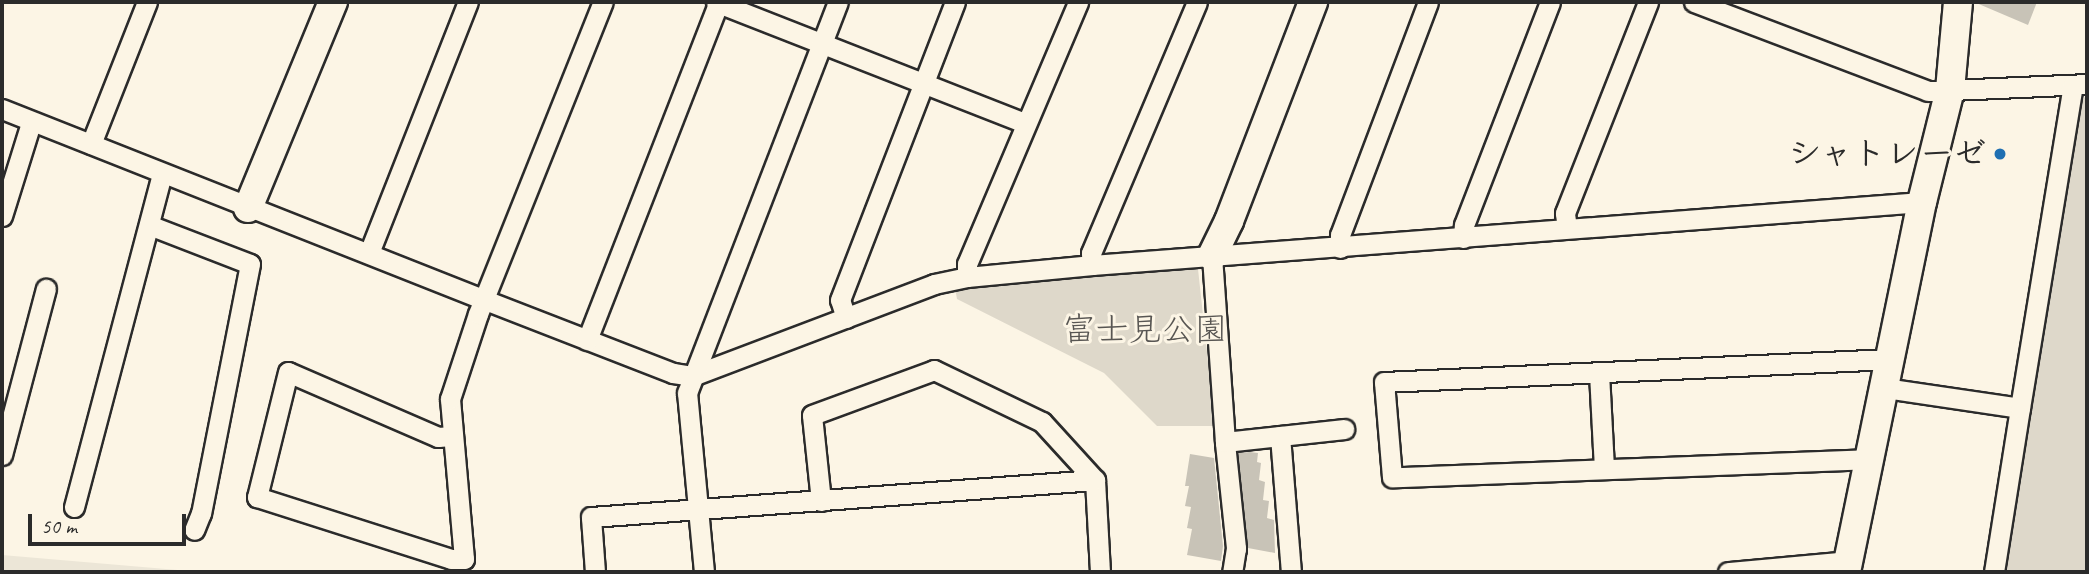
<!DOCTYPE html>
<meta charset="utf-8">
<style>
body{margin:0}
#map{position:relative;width:2089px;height:574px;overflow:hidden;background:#fcf5e5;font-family:Caveat,"Klee One",sans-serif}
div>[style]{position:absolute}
.built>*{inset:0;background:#ece6d7}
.green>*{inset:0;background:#ded8ca}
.building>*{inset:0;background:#c8c3b7}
.roads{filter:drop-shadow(2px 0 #2b2b2b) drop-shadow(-2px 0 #2b2b2b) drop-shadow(0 2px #2b2b2b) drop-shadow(0 -2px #2b2b2b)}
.street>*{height:19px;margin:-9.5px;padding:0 9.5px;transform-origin:9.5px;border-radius:9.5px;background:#fcf5e5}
.secondary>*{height:28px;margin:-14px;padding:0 14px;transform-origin:14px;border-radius:14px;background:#fcf5e5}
.dots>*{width:19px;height:19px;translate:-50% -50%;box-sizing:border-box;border:4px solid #fcf5e5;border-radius:50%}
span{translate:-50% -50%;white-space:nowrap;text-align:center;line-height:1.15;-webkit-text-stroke:6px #fcf5e5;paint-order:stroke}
.poi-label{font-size:33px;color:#2b2b2b;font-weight:700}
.right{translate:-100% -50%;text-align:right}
.park-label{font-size:33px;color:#585653}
.frame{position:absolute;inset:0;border:4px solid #2b2b2b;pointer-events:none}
.scale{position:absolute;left:28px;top:514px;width:158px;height:32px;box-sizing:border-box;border:4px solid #2b2b2b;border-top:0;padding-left:9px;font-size:21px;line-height:24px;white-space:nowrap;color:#2b2b2b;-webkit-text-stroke:5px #fcf5e5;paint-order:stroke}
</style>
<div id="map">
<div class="built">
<div style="clip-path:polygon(2px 555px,201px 572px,2px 572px)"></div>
</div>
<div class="green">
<div style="clip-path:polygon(2087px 95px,2087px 572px,2005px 572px,2078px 104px)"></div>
<div style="clip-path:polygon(1198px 269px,1215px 426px,1157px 426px,1104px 373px,957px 299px,955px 288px,1095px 274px)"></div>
</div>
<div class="building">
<div style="clip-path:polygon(1974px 2px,2037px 2px,2028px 25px)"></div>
<div style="clip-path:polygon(1250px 452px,1258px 453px,1257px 462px,1261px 463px,1259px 480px,1265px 482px,1263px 500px,1269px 501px,1267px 518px,1274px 520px,1275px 553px,1248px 548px,1238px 453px)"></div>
<div style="clip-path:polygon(1190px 454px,1214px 458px,1223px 546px,1221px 561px,1187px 555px,1192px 529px,1187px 528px,1191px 507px,1185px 506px,1189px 486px,1185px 486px)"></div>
</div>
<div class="roads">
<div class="street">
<div style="left:716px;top:2px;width:331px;rotate:21.4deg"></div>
<div style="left:1694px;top:2px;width:250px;rotate:20.8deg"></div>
<div style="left:1928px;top:91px;width:159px;rotate:-2.5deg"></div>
<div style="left:2px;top:109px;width:519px;rotate:21.58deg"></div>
<div style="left:485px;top:300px;width:202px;rotate:21.2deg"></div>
<div style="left:673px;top:373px;width:19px;rotate:9deg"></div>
<div style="left:692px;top:376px;width:259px;rotate:-20.8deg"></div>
<div style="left:934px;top:284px;width:34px;rotate:-12deg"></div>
<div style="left:967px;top:277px;width:126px;rotate:-5.5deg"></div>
<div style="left:1092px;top:265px;width:832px;rotate:-4.34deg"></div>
<div style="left:91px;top:144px;width:153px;rotate:-68.5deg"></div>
<div style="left:2px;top:216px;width:97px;rotate:-72.7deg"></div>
<div style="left:149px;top:225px;width:108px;rotate:21.1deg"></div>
<div style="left:250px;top:264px;width:254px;rotate:101.1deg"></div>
<div style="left:201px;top:513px;width:18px;rotate:112deg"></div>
<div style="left:1567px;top:228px;width:15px;rotate:-98deg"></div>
<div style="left:1565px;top:213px;width:227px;rotate:-68.5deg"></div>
<div style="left:1463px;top:238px;width:13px;rotate:-86deg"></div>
<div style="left:1464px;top:225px;width:239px;rotate:-68.9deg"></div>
<div style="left:1340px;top:248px;width:13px;rotate:-90deg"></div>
<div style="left:1340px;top:235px;width:249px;rotate:-69.3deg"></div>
<div style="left:369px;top:253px;width:270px;rotate:-68.5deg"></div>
<div style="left:1212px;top:256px;width:187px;rotate:86deg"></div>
<div style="left:1225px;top:443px;width:106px;rotate:84deg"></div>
<div style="left:1236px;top:548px;width:24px;rotate:99deg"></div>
<div style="left:1092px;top:265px;width:12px;rotate:-95deg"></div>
<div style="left:1091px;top:253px;width:272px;rotate:-67.1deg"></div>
<div style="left:967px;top:277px;width:13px;rotate:-90deg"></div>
<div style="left:967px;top:264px;width:285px;rotate:-67deg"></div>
<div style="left:846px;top:318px;width:19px;rotate:-108deg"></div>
<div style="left:840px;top:300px;width:319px;rotate:-68.9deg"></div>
<div style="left:587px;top:340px;width:363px;rotate:-68.7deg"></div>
<div style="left:1599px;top:373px;width:95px;rotate:87deg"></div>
<div style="left:1885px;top:388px;width:136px;rotate:8.4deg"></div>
<div style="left:2020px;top:408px;width:166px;rotate:99deg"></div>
<div style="left:2020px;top:408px;width:327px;rotate:-80.7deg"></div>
<div style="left:452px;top:436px;width:14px;rotate:176deg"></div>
<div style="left:438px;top:437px;width:163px;rotate:-156.6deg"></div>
<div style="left:288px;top:372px;width:129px;rotate:103.9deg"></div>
<div style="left:257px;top:497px;width:204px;rotate:17.7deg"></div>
<div style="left:451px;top:559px;width:13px"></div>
<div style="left:464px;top:559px;width:161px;rotate:-95deg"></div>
<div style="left:450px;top:399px;width:89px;rotate:-71.8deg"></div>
<div style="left:478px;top:314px;width:336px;rotate:-68.2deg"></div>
<div style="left:1280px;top:436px;width:136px;rotate:85.4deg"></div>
<div style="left:1225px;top:442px;width:120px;rotate:-6.2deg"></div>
<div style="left:2px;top:455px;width:172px;rotate:-75.2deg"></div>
<div style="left:1870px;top:459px;width:478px;rotate:177.8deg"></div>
<div style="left:1392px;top:477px;width:95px;rotate:-94.8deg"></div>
<div style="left:1384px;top:382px;width:507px;rotate:-2.6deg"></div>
<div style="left:821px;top:501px;width:86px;rotate:-96deg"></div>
<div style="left:812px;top:415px;width:130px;rotate:-20.2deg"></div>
<div style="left:934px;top:370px;width:120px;rotate:25.7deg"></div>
<div style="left:1042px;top:422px;width:79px;rotate:47.6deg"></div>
<div style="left:1095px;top:480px;width:92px;rotate:86.9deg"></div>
<div style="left:74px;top:507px;width:344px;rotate:-75.2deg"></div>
<div style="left:595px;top:572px;width:55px;rotate:-94.2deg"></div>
<div style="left:591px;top:517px;width:505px;rotate:-4.2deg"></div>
<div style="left:704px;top:572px;width:180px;rotate:-95.4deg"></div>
<div style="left:687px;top:393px;width:419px;rotate:-68.9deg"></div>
<div style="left:1728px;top:572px;width:121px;rotate:-5.2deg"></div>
</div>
<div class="secondary">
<div style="left:248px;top:208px;width:223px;rotate:-67.6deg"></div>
<div style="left:1212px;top:256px;width:39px;rotate:-64deg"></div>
<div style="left:1229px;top:221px;width:235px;rotate:-69deg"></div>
<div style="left:1846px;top:572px;width:378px;rotate:-78.4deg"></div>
<div style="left:1922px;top:202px;width:115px;rotate:-76deg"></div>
<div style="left:1950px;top:90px;width:88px;rotate:-84.8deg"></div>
</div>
</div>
<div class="dots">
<div style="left:2000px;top:154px;background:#1f6fb2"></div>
</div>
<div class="poi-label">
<span class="right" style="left:1986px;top:154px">シャトレーゼ</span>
</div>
<div class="park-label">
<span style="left:1145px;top:330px">富士見公園</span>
</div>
<div class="frame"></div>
<div class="scale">50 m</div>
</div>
